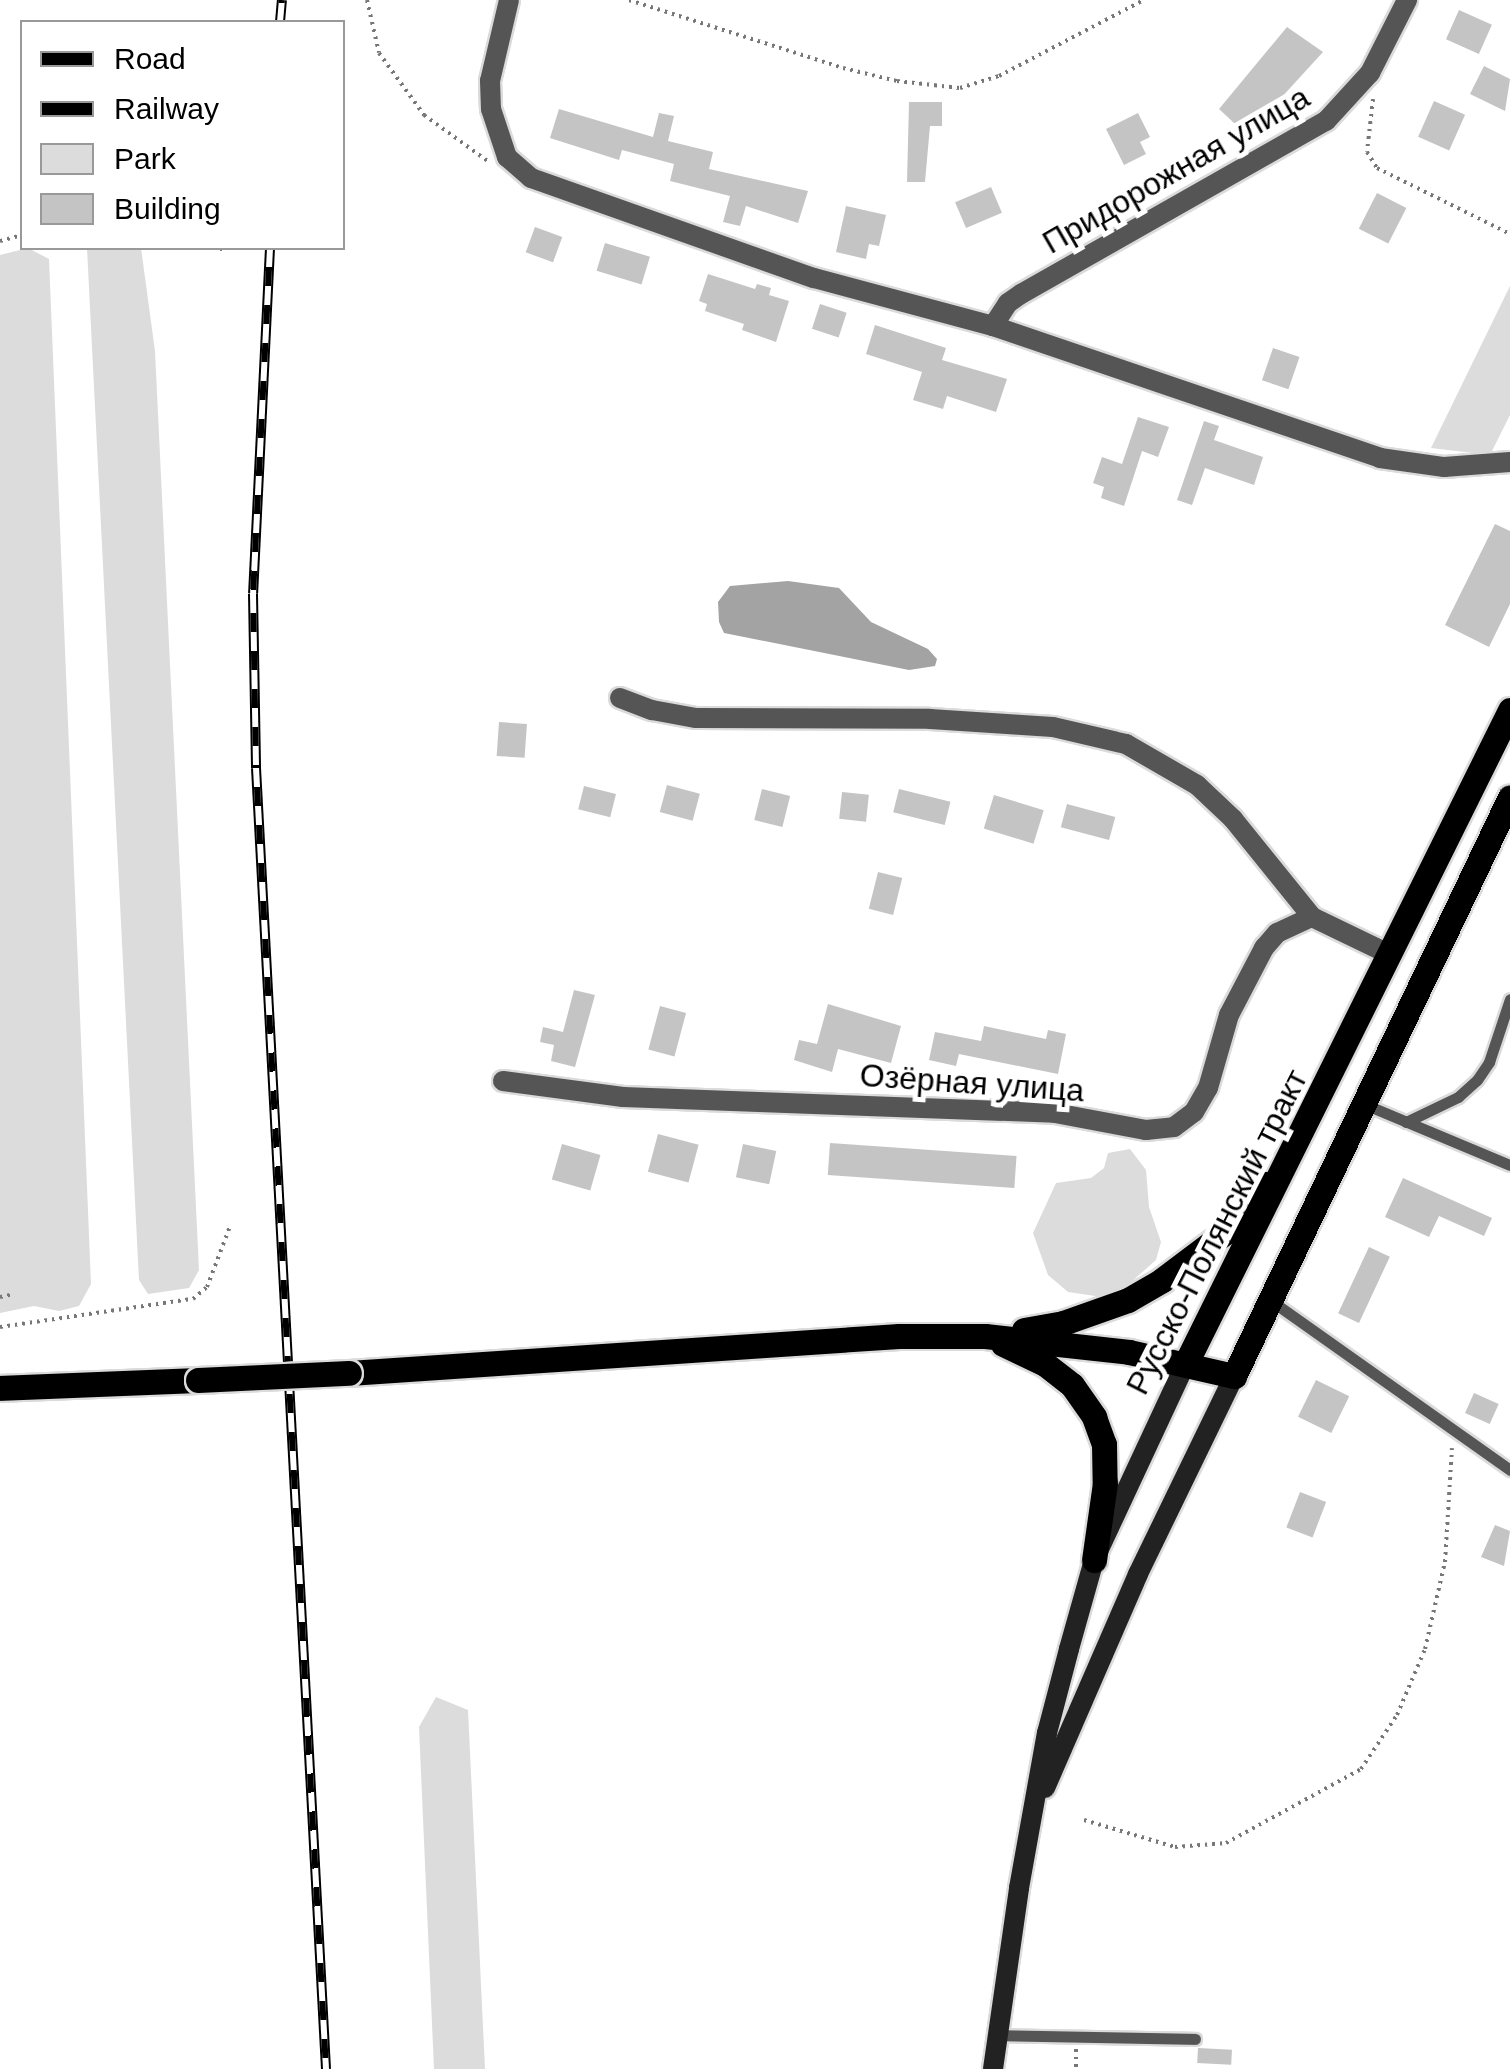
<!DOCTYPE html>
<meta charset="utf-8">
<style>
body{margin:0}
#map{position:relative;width:1510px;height:2069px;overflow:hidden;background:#fff;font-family:Arial,sans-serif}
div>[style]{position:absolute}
.green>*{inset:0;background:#dcdcdc}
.water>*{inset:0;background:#a3a3a3}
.building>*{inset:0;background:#c4c4c4;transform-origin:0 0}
.path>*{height:4px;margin-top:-2px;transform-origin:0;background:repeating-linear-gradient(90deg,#777 0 2.5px,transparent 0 7.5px)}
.roads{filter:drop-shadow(2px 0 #dbdbdb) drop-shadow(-2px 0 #dbdbdb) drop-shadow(0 2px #dbdbdb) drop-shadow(0 -2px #dbdbdb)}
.lane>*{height:11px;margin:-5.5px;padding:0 5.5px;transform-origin:5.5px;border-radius:5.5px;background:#555}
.street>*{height:20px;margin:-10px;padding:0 10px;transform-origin:10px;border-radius:10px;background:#555}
.secondary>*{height:20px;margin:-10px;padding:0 10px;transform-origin:10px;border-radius:10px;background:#222}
.primary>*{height:25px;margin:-12.5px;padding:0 12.5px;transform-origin:12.5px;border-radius:12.5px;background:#000}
.rail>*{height:10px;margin-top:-5px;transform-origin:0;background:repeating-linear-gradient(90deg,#fff 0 19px,#000 0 38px);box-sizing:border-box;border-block:2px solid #000}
.bridges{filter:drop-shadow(2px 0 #dbdbdb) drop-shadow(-2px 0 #dbdbdb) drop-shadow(0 2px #dbdbdb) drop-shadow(0 -2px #dbdbdb)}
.primary-bridge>*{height:25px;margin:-12.5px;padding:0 12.5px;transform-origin:12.5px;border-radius:12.5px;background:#000}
span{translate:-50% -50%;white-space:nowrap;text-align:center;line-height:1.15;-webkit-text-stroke:10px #fff;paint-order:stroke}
.street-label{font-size:32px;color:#000}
.legend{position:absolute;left:20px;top:20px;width:325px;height:230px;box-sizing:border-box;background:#fff;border:2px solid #999;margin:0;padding:12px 18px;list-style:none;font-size:30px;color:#000}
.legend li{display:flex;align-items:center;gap:20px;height:50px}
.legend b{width:50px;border:2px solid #999}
</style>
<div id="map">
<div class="green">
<div style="clip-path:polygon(28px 248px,49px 259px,91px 1284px,79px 1306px,59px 1311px,34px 1306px,0 1313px,0 255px)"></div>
<div style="clip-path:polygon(87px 248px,141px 248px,155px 351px,199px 1270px,189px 1288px,148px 1294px,139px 1280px)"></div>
<div style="clip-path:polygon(1510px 286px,1510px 415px,1490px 455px,1431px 448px)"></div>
<div style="clip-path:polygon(1130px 1149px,1146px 1170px,1149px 1207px,1161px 1242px,1156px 1260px,1130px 1283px,1102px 1297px,1068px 1292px,1048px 1275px,1033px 1233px,1056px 1183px,1091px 1178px,1104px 1168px,1108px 1153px)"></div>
<div style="clip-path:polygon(436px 1697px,468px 1710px,485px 2069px,434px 2069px,419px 1727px)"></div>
</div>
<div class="water">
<div style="clip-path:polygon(788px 581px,839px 588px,871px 622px,928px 649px,937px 659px,935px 666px,909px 670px,724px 633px,719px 622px,718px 602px,730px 586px)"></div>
</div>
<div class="building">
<div style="left:1459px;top:10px;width:36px;height:32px;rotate:24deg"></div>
<div style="clip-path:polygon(1287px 27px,1323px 52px,1247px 135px,1219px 109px)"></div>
<div style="clip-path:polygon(1484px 66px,1510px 79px,1505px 111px,1470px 94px)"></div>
<div style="left:1434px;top:101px;width:34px;height:39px;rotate:24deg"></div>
<div style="clip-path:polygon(909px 102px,942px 102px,942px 126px,930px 126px,925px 182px,907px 182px)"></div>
<div style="clip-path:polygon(559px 109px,653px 137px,659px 113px,674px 116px,668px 141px,713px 152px,709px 169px,808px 191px,798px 223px,746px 206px,740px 226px,723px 222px,730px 196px,670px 181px,674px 164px,622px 150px,619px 160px,550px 138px)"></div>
<div style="clip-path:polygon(1138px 113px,1150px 137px,1140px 142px,1146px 154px,1124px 165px,1106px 129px)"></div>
<div style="left:991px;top:187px;width:28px;height:39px;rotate:67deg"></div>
<div style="left:1377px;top:193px;width:33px;height:40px;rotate:27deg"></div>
<div style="clip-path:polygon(846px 206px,886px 215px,879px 246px,869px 244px,866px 259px,836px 252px)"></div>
<div style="left:535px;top:227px;width:29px;height:27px;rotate:20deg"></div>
<div style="left:605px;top:243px;width:47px;height:29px;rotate:17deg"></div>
<div style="clip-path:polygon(708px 274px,755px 289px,757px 284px,771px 288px,769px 295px,789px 301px,776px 342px,742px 330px,744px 324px,705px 311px,707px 304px,699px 301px)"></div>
<div style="left:820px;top:304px;width:28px;height:26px;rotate:18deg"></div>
<div style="clip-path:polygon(875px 325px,946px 348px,942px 360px,1007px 379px,996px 412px,947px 396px,943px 409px,913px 400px,922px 372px,866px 354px)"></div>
<div style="left:1273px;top:348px;width:28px;height:34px;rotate:19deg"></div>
<div style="clip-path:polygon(1138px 417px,1169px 427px,1158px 457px,1142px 451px,1124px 506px,1101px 498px,1104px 487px,1093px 483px,1102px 457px,1122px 464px)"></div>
<div style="clip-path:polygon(1204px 421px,1219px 426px,1214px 440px,1263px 457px,1254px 485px,1205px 468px,1192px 505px,1177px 500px)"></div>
<div style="clip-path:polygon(1495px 524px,1510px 531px,1510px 604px,1489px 647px,1445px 625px)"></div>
<div style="left:499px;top:722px;width:28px;height:34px;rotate:4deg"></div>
<div style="left:667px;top:785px;width:34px;height:28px;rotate:15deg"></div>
<div style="left:584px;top:786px;width:33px;height:24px;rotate:14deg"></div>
<div style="left:762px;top:789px;width:29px;height:32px;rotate:14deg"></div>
<div style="left:899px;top:789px;width:53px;height:24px;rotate:14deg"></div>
<div style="left:842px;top:792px;width:27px;height:27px;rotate:6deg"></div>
<div style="left:994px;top:795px;width:52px;height:35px;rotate:17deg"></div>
<div style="left:1067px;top:804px;width:50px;height:24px;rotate:15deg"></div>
<div style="left:878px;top:872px;width:25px;height:38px;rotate:14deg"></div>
<div style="clip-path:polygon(574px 990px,595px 995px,575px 1067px,551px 1061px,554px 1045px,540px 1042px,543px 1027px,563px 1032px)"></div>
<div style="clip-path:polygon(828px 1004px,901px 1026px,891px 1063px,838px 1049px,832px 1072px,794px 1060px,799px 1040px,817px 1044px)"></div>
<div style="left:660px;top:1006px;width:27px;height:45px;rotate:15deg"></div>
<div style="clip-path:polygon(984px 1026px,1046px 1039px,1048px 1030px,1066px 1034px,1058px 1074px,959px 1054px,956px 1066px,929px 1060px,935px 1032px,981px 1041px)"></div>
<div style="left:658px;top:1134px;width:42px;height:39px;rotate:15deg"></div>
<div style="left:830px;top:1143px;width:187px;height:32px;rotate:4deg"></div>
<div style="left:562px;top:1144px;width:40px;height:37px;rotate:16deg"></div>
<div style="left:743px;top:1144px;width:34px;height:34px;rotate:12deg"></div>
<div style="clip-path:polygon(1403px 1178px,1492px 1218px,1484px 1236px,1439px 1216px,1429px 1237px,1385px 1217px)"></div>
<div style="left:1369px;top:1247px;width:23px;height:73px;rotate:25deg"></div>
<div style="left:1316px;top:1380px;width:37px;height:41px;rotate:26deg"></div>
<div style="left:1474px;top:1393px;width:27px;height:22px;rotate:24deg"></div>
<div style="left:1300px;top:1492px;width:28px;height:38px;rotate:21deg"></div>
<div style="clip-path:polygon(1495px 1525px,1510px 1531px,1504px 1566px,1481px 1557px)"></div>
<div style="left:1198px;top:2048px;width:34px;height:15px;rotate:3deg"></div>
</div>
<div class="path">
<div style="left:367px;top:0;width:54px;rotate:77.2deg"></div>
<div style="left:379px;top:53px;width:77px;rotate:54deg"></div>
<div style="left:424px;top:115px;width:80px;rotate:35.9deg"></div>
<div style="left:629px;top:0;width:225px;rotate:17.6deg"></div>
<div style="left:843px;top:68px;width:56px;rotate:13.5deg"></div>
<div style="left:897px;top:81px;width:63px;rotate:6.3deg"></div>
<div style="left:960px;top:88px;width:41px;rotate:-17.1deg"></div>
<div style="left:999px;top:76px;width:164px;rotate:-27.7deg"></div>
<div style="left:1373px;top:99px;width:53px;rotate:96.5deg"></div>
<div style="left:1367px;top:152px;width:19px;rotate:58deg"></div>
<div style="left:1377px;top:168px;width:148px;rotate:26.4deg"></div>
<div style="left:0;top:241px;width:23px;rotate:-15deg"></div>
<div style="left:221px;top:248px;width:7px;rotate:63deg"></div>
<div style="left:0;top:1297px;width:14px;rotate:-12deg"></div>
<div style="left:0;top:1327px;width:195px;rotate:-8.3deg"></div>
<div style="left:193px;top:1299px;width:18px;rotate:-41deg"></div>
<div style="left:207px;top:1287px;width:65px;rotate:-69.3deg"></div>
<div style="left:1084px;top:1820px;width:95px;rotate:16.5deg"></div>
<div style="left:1175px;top:1847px;width:51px;rotate:-4.5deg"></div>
<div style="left:1226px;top:1843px;width:154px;rotate:-28.7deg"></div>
<div style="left:1361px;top:1769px;width:65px;rotate:-56.3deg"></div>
<div style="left:1397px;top:1715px;width:72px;rotate:-67deg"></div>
<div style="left:1425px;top:1649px;width:89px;rotate:-77.1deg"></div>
<div style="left:1445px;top:1562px;width:114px;rotate:-86.5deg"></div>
<div style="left:1076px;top:2049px;width:20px;rotate:90deg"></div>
</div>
<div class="roads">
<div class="lane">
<div style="left:1364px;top:1104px;width:158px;rotate:22.7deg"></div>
<div style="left:1406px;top:1122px;width:58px;rotate:-25.7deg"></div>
<div style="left:1458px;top:1097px;width:25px;rotate:-42deg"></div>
<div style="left:1477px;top:1080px;width:22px;rotate:-56deg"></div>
<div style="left:1489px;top:1062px;width:66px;rotate:-71.6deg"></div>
<div style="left:1270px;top:1300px;width:294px;rotate:35.3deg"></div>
<div style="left:995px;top:2035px;width:200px;rotate:1.1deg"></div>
</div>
<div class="street">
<div style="left:509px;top:0;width:83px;rotate:103.2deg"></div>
<div style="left:490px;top:81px;width:28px;rotate:88deg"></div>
<div style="left:491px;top:109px;width:51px;rotate:71.6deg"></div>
<div style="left:507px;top:157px;width:32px;rotate:41deg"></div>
<div style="left:531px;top:178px;width:300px;rotate:19.5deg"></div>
<div style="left:814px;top:278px;width:185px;rotate:15deg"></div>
<div style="left:993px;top:326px;width:409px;rotate:18.8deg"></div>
<div style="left:1380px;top:458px;width:65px;rotate:8deg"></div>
<div style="left:1444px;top:467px;width:66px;rotate:-4.3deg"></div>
<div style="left:993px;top:326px;width:27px;rotate:-57deg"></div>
<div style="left:1008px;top:303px;width:16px;rotate:-35deg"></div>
<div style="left:1021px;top:294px;width:351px;rotate:-29.6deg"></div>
<div style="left:1326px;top:121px;width:65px;rotate:-47.5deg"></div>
<div style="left:1370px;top:73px;width:82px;rotate:-63.1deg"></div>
<div style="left:620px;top:698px;width:34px;rotate:21deg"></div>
<div style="left:652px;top:710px;width:45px;rotate:10.3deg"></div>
<div style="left:696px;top:718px;width:234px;rotate:0.2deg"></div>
<div style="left:930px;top:719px;width:123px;rotate:3.7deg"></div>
<div style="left:1053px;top:727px;width:75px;rotate:13.1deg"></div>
<div style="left:1126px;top:744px;width:82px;rotate:30deg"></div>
<div style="left:1197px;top:785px;width:50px;rotate:43.4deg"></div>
<div style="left:1233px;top:819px;width:126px;rotate:51.1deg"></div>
<div style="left:1312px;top:917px;width:88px;rotate:25.7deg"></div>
<div style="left:503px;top:1081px;width:121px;rotate:7.6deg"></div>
<div style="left:623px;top:1097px;width:432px;rotate:2.1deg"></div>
<div style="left:1055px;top:1113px;width:93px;rotate:10.6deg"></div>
<div style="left:1146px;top:1130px;width:28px;rotate:-6deg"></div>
<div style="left:1174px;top:1127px;width:25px;rotate:-37deg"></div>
<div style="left:1194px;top:1112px;width:28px;rotate:-60deg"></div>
<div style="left:1208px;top:1088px;width:76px;rotate:-74deg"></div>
<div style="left:1229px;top:1015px;width:76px;rotate:-62.4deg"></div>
<div style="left:1264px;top:948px;width:20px;rotate:-49deg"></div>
<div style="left:1277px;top:933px;width:38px;rotate:-25deg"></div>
</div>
<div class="secondary">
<div style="left:1045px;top:1788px;width:233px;rotate:-66.5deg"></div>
<div style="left:1138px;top:1574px;width:220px;rotate:-64.1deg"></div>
<div style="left:993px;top:2069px;width:183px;rotate:-81.8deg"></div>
<div style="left:1019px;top:1888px;width:158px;rotate:-79.8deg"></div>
<div style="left:1047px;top:1733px;width:87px;rotate:-75.3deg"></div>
<div style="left:1069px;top:1649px;width:92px;rotate:-74.3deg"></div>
<div style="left:1094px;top:1560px;width:217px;rotate:-65deg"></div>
</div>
<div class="primary">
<div style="left:1024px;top:1330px;width:40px;rotate:-10deg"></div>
<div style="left:1063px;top:1323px;width:69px;rotate:-19.5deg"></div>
<div style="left:1128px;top:1300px;width:39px;rotate:-30deg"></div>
<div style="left:1162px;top:1280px;width:81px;rotate:-37deg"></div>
<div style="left:1227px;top:1231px;width:61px;rotate:-50.3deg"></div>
<div style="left:1003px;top:1344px;width:47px;rotate:25.5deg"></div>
<div style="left:1045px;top:1364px;width:34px;rotate:38deg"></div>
<div style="left:1072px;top:1385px;width:39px;rotate:55deg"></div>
<div style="left:1094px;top:1417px;width:29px;rotate:70deg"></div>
<div style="left:1104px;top:1444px;width:39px;rotate:89deg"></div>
<div style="left:1105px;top:1483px;width:78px;rotate:98.1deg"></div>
<div style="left:1186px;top:1363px;width:729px;rotate:-63.61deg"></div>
<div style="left:349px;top:1373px;width:551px;rotate:-3.85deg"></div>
<div style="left:899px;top:1336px;width:86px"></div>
<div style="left:985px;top:1336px;width:145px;rotate:6.3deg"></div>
<div style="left:1129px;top:1352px;width:108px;rotate:12.9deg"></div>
<div style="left:1234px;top:1376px;width:641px;rotate:-64.51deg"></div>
<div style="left:0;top:1388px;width:198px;rotate:-2.3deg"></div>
</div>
</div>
<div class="rail">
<div style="left:280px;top:22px;width:22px;rotate:-85deg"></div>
<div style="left:270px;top:248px;width:346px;rotate:92.8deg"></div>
<div style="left:253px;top:594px;width:174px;rotate:89deg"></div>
<div style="left:256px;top:768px;width:1303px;rotate:86.92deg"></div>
</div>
<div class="bridges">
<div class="primary-bridge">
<div style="left:198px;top:1380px;width:151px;rotate:-2.7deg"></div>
</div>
</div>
<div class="street-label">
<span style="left:1176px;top:170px;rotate:-30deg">Придорожная улица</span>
<span style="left:972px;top:1083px;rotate:4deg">Озёрная улица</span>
<span style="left:1217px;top:1232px;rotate:-63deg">Русско-Полянский тракт</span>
</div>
<ul class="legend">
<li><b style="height:12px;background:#000"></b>Road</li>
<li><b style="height:12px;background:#000"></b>Railway</li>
<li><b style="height:28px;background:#dcdcdc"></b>Park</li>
<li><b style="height:28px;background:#c4c4c4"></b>Building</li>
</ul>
</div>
